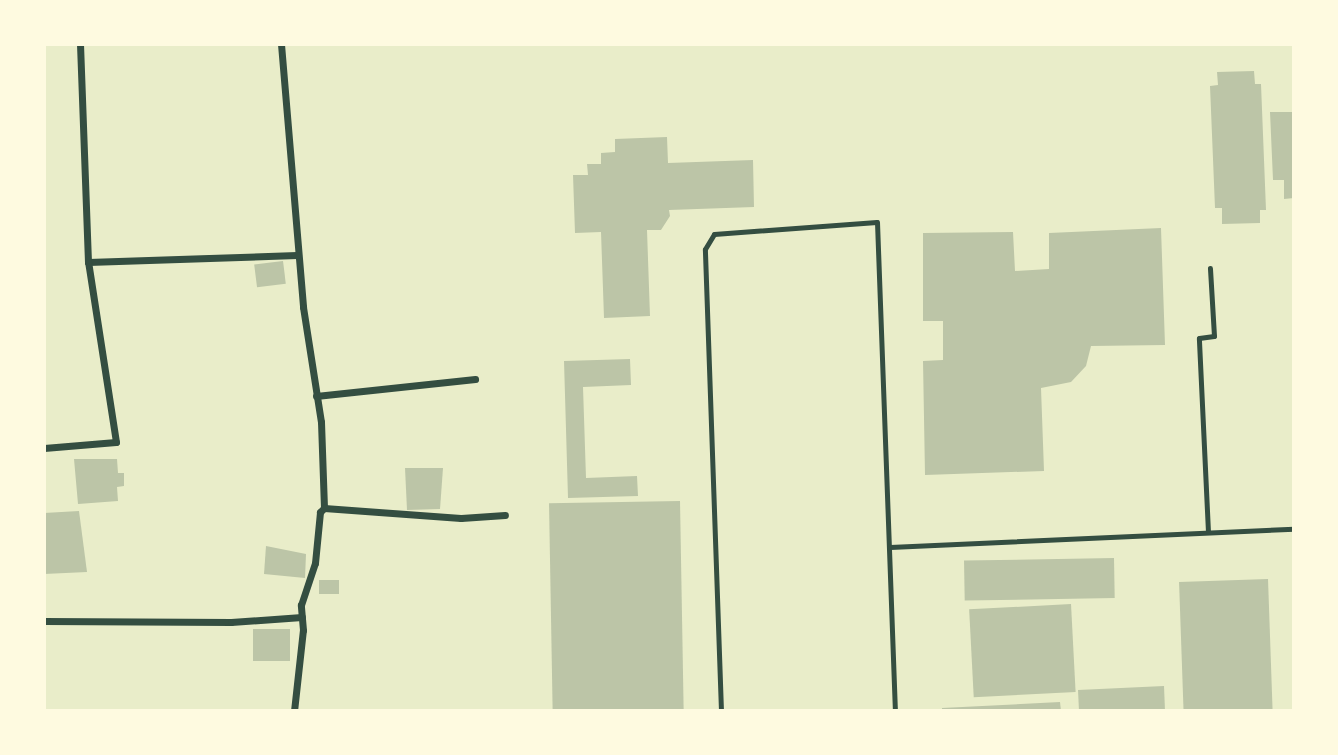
<!DOCTYPE html>
<style>
body{margin:0}
#map{position:relative;width:1338px;height:755px;overflow:hidden;background:#e9edc9;font-family:Ubuntu,sans-serif}
div>[style]{position:absolute}
.building>*{inset:0;background:#bcc5a7;transform-origin:0 0}
.service>*{height:5px;margin:-2.5px;padding:0 2.5px;transform-origin:2.5px;border-radius:2.5px;background:#344e41}
.minor>*{height:7px;margin:-3.5px;padding:0 3.5px;transform-origin:3.5px;border-radius:3.5px;background:#344e41}
span{translate:-50% -50%;white-space:nowrap;text-align:center;line-height:1.15;-webkit-text-stroke:6px #fefae0;paint-order:stroke}
.frame{position:absolute;inset:0;border:46px solid #fefae0;pointer-events:none}
</style>
<div id="map">
<div class="building">
<div style="clip-path:polygon(1254px 71px,1255px 84px,1261px 84px,1266px 210px,1260px 210px,1260px 223px,1222px 224px,1222px 208px,1215px 208px,1210px 86px,1218px 85px,1217px 72px)"></div>
<div style="clip-path:polygon(1270px 112px,1294px 112px,1294px 198px,1284px 199px,1284px 180px,1273px 180px)"></div>
<div style="clip-path:polygon(667px 137px,668px 163px,753px 160px,754px 207px,669px 210px,670px 216px,661px 230px,647px 230px,650px 316px,604px 318px,601px 232px,575px 233px,573px 175px,588px 175px,587px 164px,601px 164px,601px 153px,615px 152px,615px 139px)"></div>
<div style="clip-path:polygon(1161px 228px,1165px 345px,1091px 346px,1086px 366px,1071px 382px,1041px 388px,1044px 471px,925px 475px,923px 361px,943px 360px,943px 321px,923px 321px,923px 233px,1013px 232px,1015px 271px,1049px 269px,1049px 233px)"></div>
<div style="left:283px;top:261px;width:23px;height:29px;rotate:83deg"></div>
<div style="clip-path:polygon(630px 359px,631px 385px,583px 387px,586px 478px,637px 476px,638px 496px,568px 498px,564px 361px)"></div>
<div style="clip-path:polygon(74px 459px,117px 459px,118px 473px,124px 473px,124px 486px,117px 487px,118px 501px,78px 504px)"></div>
<div style="clip-path:polygon(405px 468px,443px 468px,440px 509px,407px 510px)"></div>
<div style="left:680px;top:501px;width:210px;height:131px;rotate:89deg"></div>
<div style="clip-path:polygon(79px 511px,87px 572px,44px 574px,44px 513px)"></div>
<div style="clip-path:polygon(266px 546px,306px 554px,305px 578px,264px 574px)"></div>
<div style="left:1114px;top:558px;width:40px;height:150px;rotate:89deg"></div>
<div style="left:1268px;top:579px;width:132px;height:89px;rotate:88deg"></div>
<div style="left:319px;top:580px;width:20px;height:14px"></div>
<div style="left:1071px;top:604px;width:88px;height:102px;rotate:87deg"></div>
<div style="left:253px;top:629px;width:37px;height:32px"></div>
<div style="clip-path:polygon(1164px 686px,1165px 711px,1079px 711px,1078px 690px)"></div>
<div style="clip-path:polygon(1060px 702px,1061px 711px,942px 711px,942px 708px)"></div>
</div>
<div class="service">
<div style="left:1208px;top:532px;width:194px;rotate:-92.7deg"></div>
<div style="left:1199px;top:338px;width:15px;rotate:-8deg"></div>
<div style="left:1214px;top:336px;width:68px;rotate:-93.4deg"></div>
<div style="left:890px;top:547px;width:404px;rotate:-2.6deg"></div>
<div style="left:721px;top:711px;width:462px;rotate:-92deg"></div>
<div style="left:705px;top:249px;width:17px;rotate:-59deg"></div>
<div style="left:714px;top:234px;width:163px;rotate:-4.2deg"></div>
<div style="left:877px;top:222px;width:489px;rotate:87.9deg"></div>
</div>
<div class="minor">
<div style="left:281px;top:44px;width:264px;rotate:85.2deg"></div>
<div style="left:303px;top:307px;width:116px;rotate:81.1deg"></div>
<div style="left:321px;top:422px;width:86px;rotate:88deg"></div>
<div style="left:88px;top:262px;width:209px;rotate:-1.9deg"></div>
<div style="left:316px;top:396px;width:160px;rotate:-6.1deg"></div>
<div style="left:44px;top:448px;width:72px;rotate:-4.8deg"></div>
<div style="left:116px;top:442px;width:182px;rotate:-98.8deg"></div>
<div style="left:88px;top:262px;width:218px;rotate:-92.1deg"></div>
<div style="left:44px;top:621px;width:187px;rotate:0.3deg"></div>
<div style="left:231px;top:622px;width:71px;rotate:-4deg"></div>
<div style="left:294px;top:711px;width:81px;rotate:-83.7deg"></div>
<div style="left:303px;top:630px;width:25px;rotate:-95deg"></div>
<div style="left:301px;top:605px;width:44px;rotate:-71.6deg"></div>
<div style="left:315px;top:563px;width:51px;rotate:-84.4deg"></div>
<div style="left:320px;top:512px;width:6px;rotate:-45deg"></div>
<div style="left:324px;top:508px;width:137px;rotate:4.2deg"></div>
<div style="left:461px;top:518px;width:44px;rotate:-3.9deg"></div>
</div>
<div class="frame"></div>
</div>
